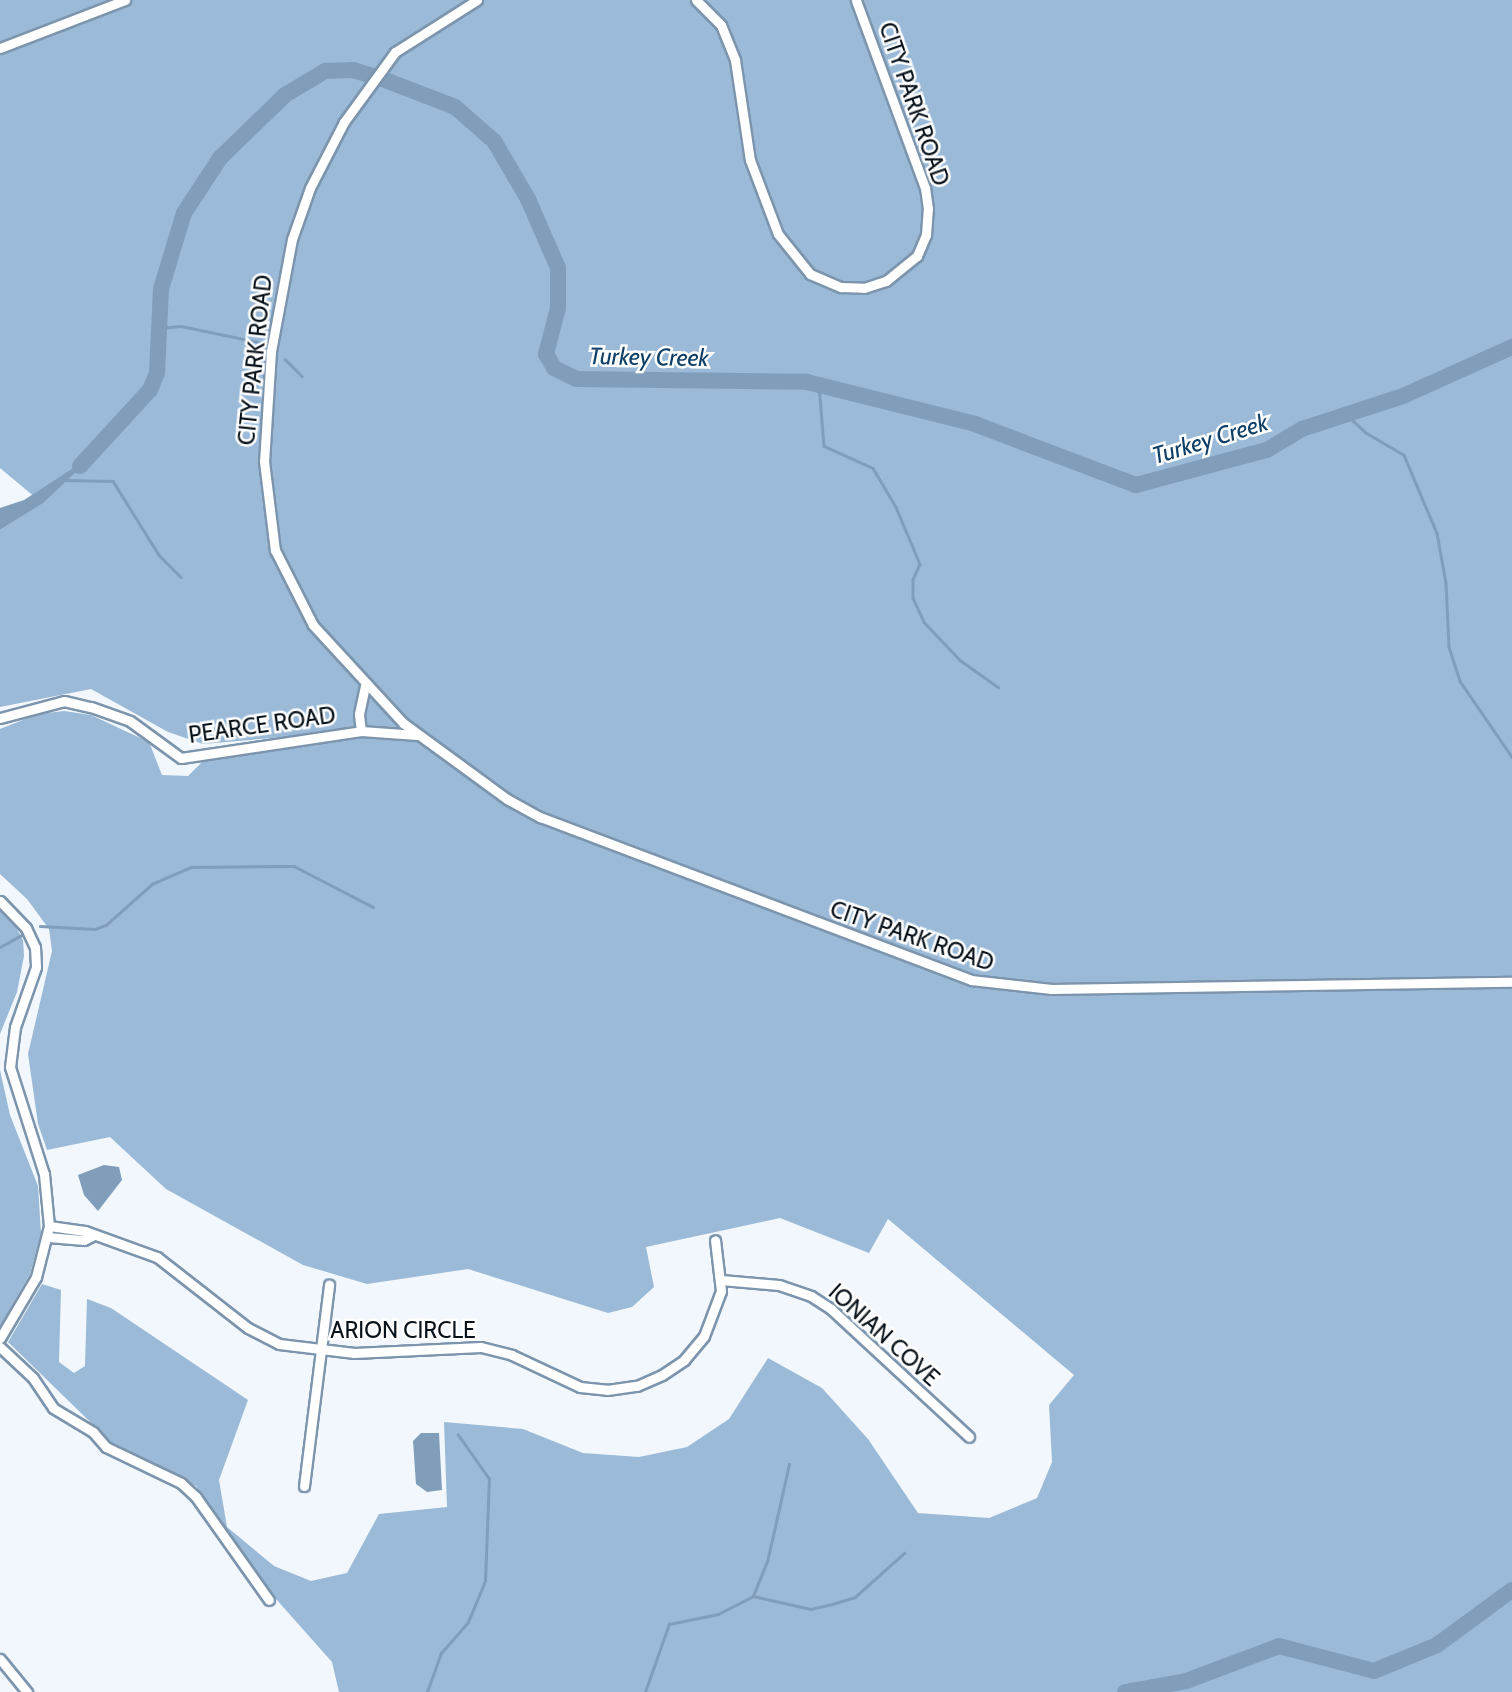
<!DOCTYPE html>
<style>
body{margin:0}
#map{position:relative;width:1512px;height:1692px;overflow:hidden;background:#f1f7fc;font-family:Cabin,sans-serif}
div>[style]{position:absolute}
.forest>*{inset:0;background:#9bbad7}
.water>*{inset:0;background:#809eba}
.stream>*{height:2.5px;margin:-1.25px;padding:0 1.25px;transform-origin:1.25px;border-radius:1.25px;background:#809eba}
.river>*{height:16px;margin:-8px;padding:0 8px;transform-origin:8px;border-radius:8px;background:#809eba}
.roads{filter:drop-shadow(2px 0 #7c95ad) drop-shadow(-2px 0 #7c95ad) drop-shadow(0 2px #7c95ad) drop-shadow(0 -2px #7c95ad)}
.minor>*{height:9px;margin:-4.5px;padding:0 4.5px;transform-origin:4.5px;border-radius:4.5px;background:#fff}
span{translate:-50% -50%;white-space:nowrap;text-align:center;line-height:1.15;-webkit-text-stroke:5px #fff;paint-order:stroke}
.street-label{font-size:23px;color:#071119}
.water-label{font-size:24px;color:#0e3f66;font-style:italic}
</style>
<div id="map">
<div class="forest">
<div style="clip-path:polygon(0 0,1512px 0,1512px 1692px,339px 1692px,332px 1662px,276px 1599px,196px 1486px,117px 1448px,8px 1342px,42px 1284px,61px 1290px,59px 1362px,74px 1373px,85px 1366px,87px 1299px,111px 1308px,248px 1400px,219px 1480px,227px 1527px,274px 1566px,311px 1581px,347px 1573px,379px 1514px,447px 1507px,444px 1422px,523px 1429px,583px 1453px,639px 1457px,687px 1447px,729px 1419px,768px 1358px,822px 1388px,868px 1439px,918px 1513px,989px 1518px,1037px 1498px,1052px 1462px,1049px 1405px,1074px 1375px,888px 1219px,869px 1253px,780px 1218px,646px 1247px,654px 1287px,632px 1307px,608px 1313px,468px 1269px,367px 1284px,303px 1265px,166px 1189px,110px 1137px,47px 1150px,38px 1124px,28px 1054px,52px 951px,49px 929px,27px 899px,0 874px,0 729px,38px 714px,64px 711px,91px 715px,149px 742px,162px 775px,188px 776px,204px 760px,241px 752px,317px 745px,307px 735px,203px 744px,168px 732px,91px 689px,0 707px,0 530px,42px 503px,0 468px)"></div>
<div style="clip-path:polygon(0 911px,15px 925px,23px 940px,24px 956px,17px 992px,0 1034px)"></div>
<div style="clip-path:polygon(0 1070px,10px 1115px,38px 1186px,41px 1233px,30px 1274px,0 1326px)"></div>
</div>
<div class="water">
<div style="clip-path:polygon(95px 454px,43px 503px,0 530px,0 508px,24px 500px)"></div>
<div style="clip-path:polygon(104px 1165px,119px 1167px,122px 1180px,98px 1211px,84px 1195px,78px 1175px)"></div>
<div style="clip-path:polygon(421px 1433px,439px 1433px,442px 1490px,427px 1492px,416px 1484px,413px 1441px)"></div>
</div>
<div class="stream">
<div style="left:159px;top:328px;width:22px;rotate:-5deg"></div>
<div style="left:181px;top:326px;width:79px;rotate:11.7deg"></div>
<div style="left:285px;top:359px;width:24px;rotate:45deg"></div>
<div style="left:819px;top:385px;width:61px;rotate:85.3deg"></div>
<div style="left:824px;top:446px;width:54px;rotate:24.2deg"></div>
<div style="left:873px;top:468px;width:45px;rotate:59.5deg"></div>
<div style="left:896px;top:507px;width:62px;rotate:67.2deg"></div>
<div style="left:920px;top:564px;width:17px;rotate:114deg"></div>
<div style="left:913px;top:580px;width:18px;rotate:90deg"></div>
<div style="left:913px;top:598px;width:26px;rotate:65deg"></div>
<div style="left:924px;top:622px;width:52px;rotate:46.5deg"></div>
<div style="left:960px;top:660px;width:47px;rotate:35.4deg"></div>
<div style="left:1347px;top:415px;width:25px;rotate:43deg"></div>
<div style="left:1365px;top:432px;width:45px;rotate:30.5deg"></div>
<div style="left:1404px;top:455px;width:85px;rotate:67.1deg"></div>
<div style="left:1437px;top:533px;width:51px;rotate:79.8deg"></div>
<div style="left:1446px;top:583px;width:64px;rotate:87.3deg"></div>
<div style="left:1449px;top:647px;width:36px;rotate:72deg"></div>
<div style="left:1460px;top:681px;width:92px;rotate:55.6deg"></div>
<div style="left:64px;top:480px;width:49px;rotate:1.2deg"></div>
<div style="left:113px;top:481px;width:87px;rotate:58.1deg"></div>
<div style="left:159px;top:555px;width:31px;rotate:45deg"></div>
<div style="left:40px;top:926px;width:55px;rotate:3.1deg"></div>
<div style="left:95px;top:929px;width:12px;rotate:-20deg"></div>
<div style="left:106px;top:925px;width:62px;rotate:-41.7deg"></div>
<div style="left:152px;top:884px;width:43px;rotate:-23.6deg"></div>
<div style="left:191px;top:867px;width:103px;rotate:-0.6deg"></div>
<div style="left:294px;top:866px;width:89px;rotate:27.4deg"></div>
<div style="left:0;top:947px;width:25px;rotate:-29deg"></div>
<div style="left:753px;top:1596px;width:59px;rotate:12.6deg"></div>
<div style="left:811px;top:1609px;width:18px;rotate:-13deg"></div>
<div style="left:829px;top:1605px;width:27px;rotate:-17deg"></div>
<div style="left:855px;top:1597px;width:66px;rotate:-41.9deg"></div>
<div style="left:427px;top:1692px;width:41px;rotate:-70.3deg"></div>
<div style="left:441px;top:1653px;width:41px;rotate:-48.9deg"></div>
<div style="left:468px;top:1622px;width:44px;rotate:-67.5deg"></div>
<div style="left:485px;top:1581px;width:102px;rotate:-87.8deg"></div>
<div style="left:489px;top:1479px;width:54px;rotate:-125.2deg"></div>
<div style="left:645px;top:1692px;width:72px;rotate:-70.6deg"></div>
<div style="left:669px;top:1624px;width:50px;rotate:-11.5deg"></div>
<div style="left:718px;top:1614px;width:39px;rotate:-27deg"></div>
<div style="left:753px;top:1596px;width:37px;rotate:-68deg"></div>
<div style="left:767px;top:1562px;width:100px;rotate:-77.3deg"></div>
</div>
<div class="river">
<div style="left:80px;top:466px;width:103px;rotate:-47.4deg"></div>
<div style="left:150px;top:390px;width:18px;rotate:-68deg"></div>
<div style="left:157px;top:373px;width:84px;rotate:-87.3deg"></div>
<div style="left:161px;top:289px;width:79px;rotate:-73.2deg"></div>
<div style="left:184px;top:213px;width:66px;rotate:-56.8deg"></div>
<div style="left:220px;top:158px;width:91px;rotate:-44.1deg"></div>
<div style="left:285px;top:95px;width:47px;rotate:-31deg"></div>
<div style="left:325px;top:71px;width:28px;rotate:-2deg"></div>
<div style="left:353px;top:70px;width:28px;rotate:17deg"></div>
<div style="left:380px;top:78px;width:80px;rotate:21.1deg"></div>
<div style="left:455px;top:107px;width:52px;rotate:41.1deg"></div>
<div style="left:494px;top:141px;width:67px;rotate:59.6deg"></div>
<div style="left:528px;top:199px;width:75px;rotate:66.5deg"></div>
<div style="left:558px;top:268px;width:40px;rotate:90deg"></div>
<div style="left:558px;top:308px;width:48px;rotate:104.6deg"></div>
<div style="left:546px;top:354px;width:16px;rotate:60deg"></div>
<div style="left:554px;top:368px;width:25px;rotate:26deg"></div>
<div style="left:577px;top:379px;width:230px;rotate:0.7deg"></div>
<div style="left:807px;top:382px;width:173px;rotate:14deg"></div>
<div style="left:975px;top:424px;width:172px;rotate:20.8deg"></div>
<div style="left:1136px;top:485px;width:136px;rotate:-15deg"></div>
<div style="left:1267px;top:450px;width:41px;rotate:-31deg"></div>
<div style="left:1302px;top:429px;width:106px;rotate:-18.1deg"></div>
<div style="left:1403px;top:396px;width:120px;rotate:-24.2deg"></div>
<div style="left:1125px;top:1692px;width:62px;rotate:-10.2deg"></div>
<div style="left:1186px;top:1681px;width:99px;rotate:-20.6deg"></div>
<div style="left:1279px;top:1646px;width:98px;rotate:14.7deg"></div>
<div style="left:1374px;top:1671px;width:68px;rotate:-22.4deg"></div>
<div style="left:1437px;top:1645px;width:93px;rotate:-36.3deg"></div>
</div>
<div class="roads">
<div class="minor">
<div style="left:477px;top:0;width:97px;rotate:147.6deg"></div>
<div style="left:395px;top:52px;width:87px;rotate:126.1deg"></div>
<div style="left:344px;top:122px;width:74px;rotate:117.3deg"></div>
<div style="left:310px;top:188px;width:54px;rotate:109.4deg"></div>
<div style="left:292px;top:239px;width:114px;rotate:100.6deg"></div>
<div style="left:271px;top:351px;width:110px;rotate:93.6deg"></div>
<div style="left:264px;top:461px;width:90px;rotate:83deg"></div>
<div style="left:275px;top:550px;width:84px;rotate:63.1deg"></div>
<div style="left:313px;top:625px;width:133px;rotate:47.4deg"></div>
<div style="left:403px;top:723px;width:129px;rotate:36.2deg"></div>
<div style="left:507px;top:799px;width:38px;rotate:29deg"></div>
<div style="left:540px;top:817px;width:461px;rotate:20.7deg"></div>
<div style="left:971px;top:980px;width:81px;rotate:6.4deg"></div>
<div style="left:1051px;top:989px;width:461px;rotate:-0.9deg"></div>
<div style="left:696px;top:0;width:35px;rotate:45deg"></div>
<div style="left:721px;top:25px;width:38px;rotate:68deg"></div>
<div style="left:735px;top:60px;width:101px;rotate:81.5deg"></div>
<div style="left:750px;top:160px;width:79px;rotate:69.3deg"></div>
<div style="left:778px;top:234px;width:51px;rotate:51.3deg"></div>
<div style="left:810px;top:274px;width:34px;rotate:23deg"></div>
<div style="left:841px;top:287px;width:23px;rotate:2deg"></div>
<div style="left:864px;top:288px;width:23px;rotate:-18deg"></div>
<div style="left:886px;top:281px;width:40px;rotate:-39deg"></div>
<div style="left:917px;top:256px;width:23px;rotate:-67deg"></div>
<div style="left:926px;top:235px;width:26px;rotate:-86deg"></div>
<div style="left:928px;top:209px;width:21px;rotate:-98deg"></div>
<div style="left:925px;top:188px;width:200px;rotate:-110.2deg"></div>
<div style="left:0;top:48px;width:134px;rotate:-21deg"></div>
<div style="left:0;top:718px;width:66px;rotate:-14.9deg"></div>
<div style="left:64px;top:701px;width:28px;rotate:13deg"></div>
<div style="left:91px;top:707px;width:41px;rotate:19.7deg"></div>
<div style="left:130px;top:721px;width:63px;rotate:36deg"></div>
<div style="left:181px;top:758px;width:182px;rotate:-8.5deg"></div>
<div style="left:361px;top:731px;width:56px;rotate:4.1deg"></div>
<div style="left:361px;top:731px;width:17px;rotate:-97deg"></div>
<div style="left:359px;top:714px;width:30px;rotate:-78deg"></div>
<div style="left:0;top:901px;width:37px;rotate:46deg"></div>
<div style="left:26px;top:928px;width:21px;rotate:65deg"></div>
<div style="left:35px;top:947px;width:20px;rotate:87deg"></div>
<div style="left:36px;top:967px;width:64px;rotate:109.3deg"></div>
<div style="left:15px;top:1027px;width:40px;rotate:97.1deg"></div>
<div style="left:10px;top:1067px;width:112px;rotate:72.4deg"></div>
<div style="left:44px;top:1174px;width:52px;rotate:84.5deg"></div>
<div style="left:49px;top:1226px;width:53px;rotate:104.3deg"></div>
<div style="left:36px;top:1277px;width:71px;rotate:120.5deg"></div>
<div style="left:49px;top:1226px;width:36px;rotate:8deg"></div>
<div style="left:85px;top:1231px;width:77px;rotate:19.9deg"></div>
<div style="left:157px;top:1257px;width:115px;rotate:38deg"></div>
<div style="left:248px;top:1328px;width:35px;rotate:27deg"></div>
<div style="left:279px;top:1344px;width:76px;rotate:6.8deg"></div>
<div style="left:354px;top:1353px;width:127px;rotate:-2.7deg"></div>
<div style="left:481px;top:1347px;width:32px;rotate:14deg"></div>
<div style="left:512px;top:1355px;width:75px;rotate:25.2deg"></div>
<div style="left:580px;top:1387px;width:27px;rotate:6deg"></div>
<div style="left:607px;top:1390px;width:30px;rotate:-8deg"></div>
<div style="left:637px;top:1386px;width:27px;rotate:-24deg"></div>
<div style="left:662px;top:1375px;width:27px;rotate:-34deg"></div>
<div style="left:684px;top:1360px;width:31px;rotate:-50deg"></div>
<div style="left:704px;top:1336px;width:48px;rotate:-69.3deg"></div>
<div style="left:721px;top:1291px;width:51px;rotate:-96.7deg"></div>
<div style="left:48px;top:1237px;width:36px;rotate:5deg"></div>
<div style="left:84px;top:1240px;width:9px;rotate:-27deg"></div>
<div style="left:721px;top:1280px;width:58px;rotate:4.9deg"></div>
<div style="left:779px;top:1285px;width:34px;rotate:19deg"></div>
<div style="left:811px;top:1296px;width:24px;rotate:33deg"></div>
<div style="left:831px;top:1309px;width:188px;rotate:42.8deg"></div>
<div style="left:0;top:1347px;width:45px;rotate:43.2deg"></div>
<div style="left:33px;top:1378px;width:36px;rotate:56deg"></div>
<div style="left:53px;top:1408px;width:47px;rotate:31deg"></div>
<div style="left:93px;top:1432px;width:20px;rotate:49deg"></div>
<div style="left:106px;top:1447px;width:83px;rotate:25.6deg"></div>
<div style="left:181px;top:1483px;width:21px;rotate:43deg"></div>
<div style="left:196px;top:1497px;width:126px;rotate:54.7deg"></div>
<div style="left:304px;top:1486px;width:203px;rotate:-82.9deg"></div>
<div style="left:0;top:1659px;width:43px;rotate:50.7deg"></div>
</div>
</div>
<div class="street-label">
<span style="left:914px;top:104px;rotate:71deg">CITY PARK ROAD</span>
<span style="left:255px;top:360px;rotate:-84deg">CITY PARK ROAD</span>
<span style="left:262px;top:725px;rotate:-8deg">PEARCE ROAD</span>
<span style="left:912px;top:936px;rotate:19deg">CITY PARK ROAD</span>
<span style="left:403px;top:1330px">ARION CIRCLE</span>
<span style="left:884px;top:1335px;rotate:42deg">IONIAN COVE</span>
</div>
<div class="water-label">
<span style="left:649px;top:357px;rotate:1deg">Turkey Creek</span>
<span style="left:1210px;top:439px;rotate:-17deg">Turkey Creek</span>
</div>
</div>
